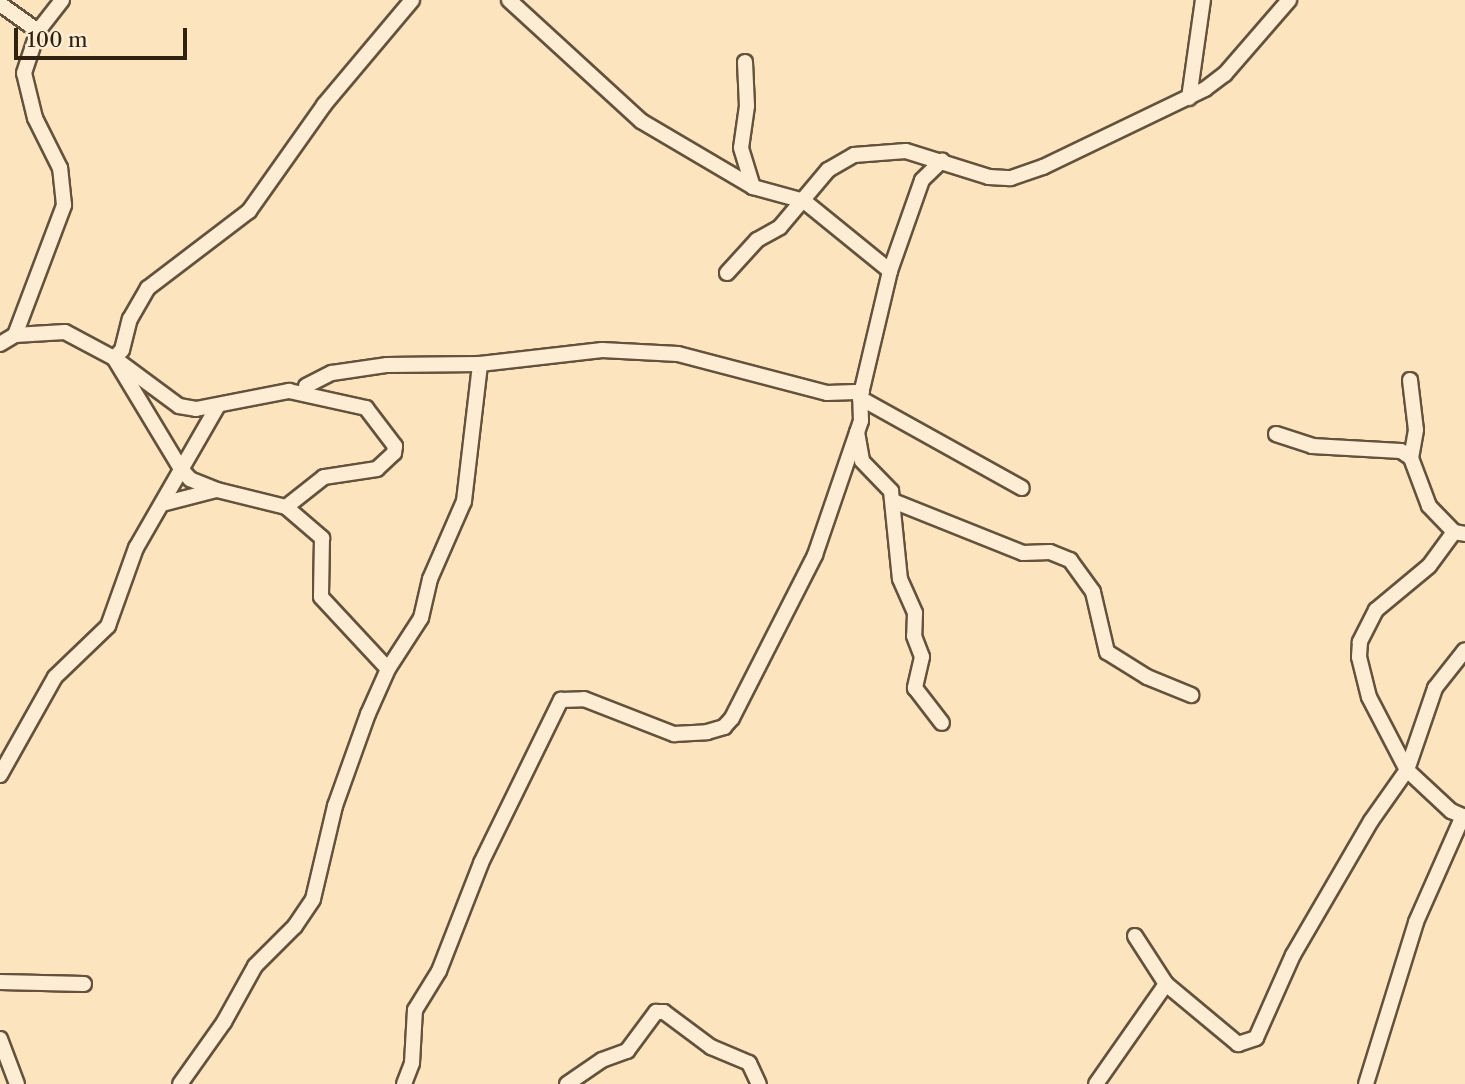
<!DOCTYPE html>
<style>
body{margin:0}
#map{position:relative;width:1465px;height:1084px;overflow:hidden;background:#fce4bf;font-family:"Libre Caslon Text",serif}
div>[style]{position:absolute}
.roads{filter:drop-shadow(2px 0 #64523c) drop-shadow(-2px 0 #64523c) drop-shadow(0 2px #64523c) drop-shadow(0 -2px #64523c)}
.minor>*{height:14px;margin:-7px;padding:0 7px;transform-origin:7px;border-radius:7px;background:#fdedd5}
span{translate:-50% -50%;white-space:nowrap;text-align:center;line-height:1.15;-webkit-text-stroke:5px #fdedd5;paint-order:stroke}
.scale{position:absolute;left:14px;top:28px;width:173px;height:32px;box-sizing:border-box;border:4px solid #312111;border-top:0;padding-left:9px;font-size:21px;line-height:24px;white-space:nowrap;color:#312111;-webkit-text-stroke:5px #fdedd5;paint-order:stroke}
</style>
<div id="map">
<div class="roads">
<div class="minor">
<div style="left:509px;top:0;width:179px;rotate:42.5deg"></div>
<div style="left:641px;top:121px;width:130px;rotate:30.5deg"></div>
<div style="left:753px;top:187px;width:53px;rotate:15.4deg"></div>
<div style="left:804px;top:201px;width:111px;rotate:39.1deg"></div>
<div style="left:0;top:4px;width:47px;rotate:35.4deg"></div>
<div style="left:745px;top:62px;width:44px;rotate:87.4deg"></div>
<div style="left:747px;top:106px;width:42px;rotate:98.1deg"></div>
<div style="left:741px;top:148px;width:41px;rotate:72.9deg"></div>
<div style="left:1189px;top:98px;width:99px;rotate:-81.9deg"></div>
<div style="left:727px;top:273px;width:45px;rotate:-47.7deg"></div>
<div style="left:757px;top:240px;width:26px;rotate:-29deg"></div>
<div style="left:780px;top:227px;width:75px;rotate:-49.9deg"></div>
<div style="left:828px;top:170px;width:30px;rotate:-30deg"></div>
<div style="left:854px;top:155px;width:52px;rotate:-4.4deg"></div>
<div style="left:906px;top:151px;width:87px;rotate:17.4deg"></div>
<div style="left:989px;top:177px;width:22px;rotate:3deg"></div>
<div style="left:1011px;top:178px;width:34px;rotate:-19deg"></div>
<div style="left:1043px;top:167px;width:180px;rotate:-25.7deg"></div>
<div style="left:1205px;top:89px;width:25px;rotate:-37deg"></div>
<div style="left:1225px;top:74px;width:98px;rotate:-49.1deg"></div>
<div style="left:15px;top:335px;width:139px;rotate:-69.3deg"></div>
<div style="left:64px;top:205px;width:37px;rotate:-96deg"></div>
<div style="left:60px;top:168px;width:56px;rotate:-116.6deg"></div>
<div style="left:35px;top:118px;width:46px;rotate:-103.7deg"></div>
<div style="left:24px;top:73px;width:44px;rotate:-71.6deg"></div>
<div style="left:38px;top:31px;width:39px;rotate:-52deg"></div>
<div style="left:0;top:344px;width:17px;rotate:-31deg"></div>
<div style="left:15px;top:335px;width:50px;rotate:-3.4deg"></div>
<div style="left:65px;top:332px;width:55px;rotate:28deg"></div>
<div style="left:114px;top:358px;width:81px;rotate:36.4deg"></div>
<div style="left:179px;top:406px;width:17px;rotate:10deg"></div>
<div style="left:196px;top:409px;width:95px;rotate:-11deg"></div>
<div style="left:289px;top:391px;width:79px;rotate:12.4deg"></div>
<div style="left:366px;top:408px;width:48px;rotate:52.7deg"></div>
<div style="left:395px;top:446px;width:7px;rotate:98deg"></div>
<div style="left:394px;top:453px;width:23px;rotate:137deg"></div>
<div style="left:377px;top:469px;width:54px;rotate:171.4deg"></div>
<div style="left:324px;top:477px;width:48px;rotate:141.7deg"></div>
<div style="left:286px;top:507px;width:71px;rotate:-166.2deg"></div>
<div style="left:217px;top:490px;width:29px;rotate:-158deg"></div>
<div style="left:190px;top:479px;width:13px;rotate:-132deg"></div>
<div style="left:181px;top:469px;width:130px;rotate:-121.1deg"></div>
<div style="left:114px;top:358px;width:11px;rotate:-45deg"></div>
<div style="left:122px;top:350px;width:32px;rotate:-76deg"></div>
<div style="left:130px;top:319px;width:36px;rotate:-60deg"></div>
<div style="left:148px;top:288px;width:127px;rotate:-37.3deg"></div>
<div style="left:249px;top:211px;width:130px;rotate:-54.7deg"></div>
<div style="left:324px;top:105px;width:137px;rotate:-50deg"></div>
<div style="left:1410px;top:380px;width:50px;rotate:83.2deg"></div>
<div style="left:1416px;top:430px;width:28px;rotate:100deg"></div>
<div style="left:306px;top:386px;width:29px;rotate:-27deg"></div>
<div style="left:332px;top:373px;width:56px;rotate:-8.3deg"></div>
<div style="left:387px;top:365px;width:93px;rotate:-0.6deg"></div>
<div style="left:480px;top:364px;width:123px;rotate:-6.5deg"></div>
<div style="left:602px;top:350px;width:76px;rotate:3deg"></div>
<div style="left:678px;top:354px;width:154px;rotate:14.7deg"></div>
<div style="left:827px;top:393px;width:35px;rotate:-2deg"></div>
<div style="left:860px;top:398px;width:185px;rotate:29.1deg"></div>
<div style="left:857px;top:432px;width:29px;rotate:80deg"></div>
<div style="left:862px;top:461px;width:42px;rotate:46deg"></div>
<div style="left:891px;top:491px;width:88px;rotate:84.2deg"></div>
<div style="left:900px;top:579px;width:37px;rotate:66deg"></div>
<div style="left:915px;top:613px;width:23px;rotate:92deg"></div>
<div style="left:914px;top:636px;width:22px;rotate:69deg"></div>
<div style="left:922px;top:657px;width:32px;rotate:103deg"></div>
<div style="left:915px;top:688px;width:44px;rotate:52.4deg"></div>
<div style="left:1276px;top:434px;width:38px;rotate:18deg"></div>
<div style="left:1312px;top:446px;width:89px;rotate:3.2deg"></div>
<div style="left:1401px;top:451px;width:12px;rotate:35deg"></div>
<div style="left:1411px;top:458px;width:51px;rotate:69.4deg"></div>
<div style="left:1429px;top:506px;width:36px;rotate:46deg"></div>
<div style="left:1454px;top:532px;width:11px;rotate:10deg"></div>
<div style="left:893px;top:501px;width:140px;rotate:21.8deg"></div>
<div style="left:1023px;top:553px;width:27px;rotate:-2deg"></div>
<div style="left:1050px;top:552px;width:22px;rotate:22deg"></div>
<div style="left:1070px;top:560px;width:39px;rotate:54deg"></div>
<div style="left:1093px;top:592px;width:62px;rotate:76.9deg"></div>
<div style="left:1107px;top:652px;width:47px;rotate:32deg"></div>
<div style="left:1147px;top:677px;width:48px;rotate:22.2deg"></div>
<div style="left:162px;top:504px;width:56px;rotate:-14.5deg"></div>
<div style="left:286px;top:507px;width:48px;rotate:40.7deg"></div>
<div style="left:322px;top:538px;width:59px;rotate:91deg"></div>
<div style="left:321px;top:597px;width:98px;rotate:47.1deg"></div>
<div style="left:1454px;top:532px;width:42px;rotate:126.3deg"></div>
<div style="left:1429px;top:566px;width:69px;rotate:140.3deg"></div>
<div style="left:1376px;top:610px;width:36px;rotate:117deg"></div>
<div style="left:1360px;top:642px;width:15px;rotate:94deg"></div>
<div style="left:1359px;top:657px;width:41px;rotate:76deg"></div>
<div style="left:1369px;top:697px;width:82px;rotate:62.5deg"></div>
<div style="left:1407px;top:770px;width:60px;rotate:43deg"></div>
<div style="left:1451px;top:811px;width:15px;rotate:23deg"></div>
<div style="left:0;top:775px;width:112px;rotate:-60.7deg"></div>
<div style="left:55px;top:677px;width:74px;rotate:-43.9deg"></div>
<div style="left:108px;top:626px;width:83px;rotate:-70.3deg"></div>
<div style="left:136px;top:548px;width:163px;rotate:-60.1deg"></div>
<div style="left:1135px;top:936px;width:57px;rotate:57.1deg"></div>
<div style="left:1166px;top:984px;width:94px;rotate:39.8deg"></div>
<div style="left:1238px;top:1044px;width:19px;rotate:-18deg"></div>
<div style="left:1256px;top:1038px;width:91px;rotate:-66deg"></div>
<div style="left:1293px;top:955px;width:155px;rotate:-59.8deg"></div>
<div style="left:1371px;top:821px;width:62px;rotate:-54.8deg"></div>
<div style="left:1407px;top:770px;width:87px;rotate:-71.1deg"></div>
<div style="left:1435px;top:688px;width:48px;rotate:-51.7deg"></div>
<div style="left:0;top:982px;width:84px;rotate:1.4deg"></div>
<div style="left:0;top:1039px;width:48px;rotate:69.3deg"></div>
<div style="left:180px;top:1084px;width:76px;rotate:-54.6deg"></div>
<div style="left:224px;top:1022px;width:64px;rotate:-61deg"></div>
<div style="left:255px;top:966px;width:57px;rotate:-45deg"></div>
<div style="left:295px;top:926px;width:32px;rotate:-56deg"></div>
<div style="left:313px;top:899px;width:96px;rotate:-76.7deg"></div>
<div style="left:335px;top:806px;width:98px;rotate:-70.3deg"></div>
<div style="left:368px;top:714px;width:49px;rotate:-66deg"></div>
<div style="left:388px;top:669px;width:61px;rotate:-57.1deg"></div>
<div style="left:421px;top:618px;width:40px;rotate:-77deg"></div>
<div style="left:430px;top:579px;width:85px;rotate:-66.4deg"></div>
<div style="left:464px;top:501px;width:138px;rotate:-83.3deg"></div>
<div style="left:404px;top:1084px;width:22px;rotate:-69deg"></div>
<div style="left:412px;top:1063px;width:53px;rotate:-86.8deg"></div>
<div style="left:415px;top:1010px;width:46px;rotate:-58.4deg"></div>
<div style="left:439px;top:971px;width:116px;rotate:-68.7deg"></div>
<div style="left:481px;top:863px;width:182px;rotate:-63.9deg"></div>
<div style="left:561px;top:700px;width:23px;rotate:-2deg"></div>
<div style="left:584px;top:699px;width:97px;rotate:21.3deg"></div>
<div style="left:674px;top:734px;width:33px;rotate:-3deg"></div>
<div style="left:707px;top:732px;width:18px;rotate:-16deg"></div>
<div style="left:724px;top:727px;width:12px;rotate:-48deg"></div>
<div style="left:732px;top:718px;width:183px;rotate:-63deg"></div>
<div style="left:815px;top:555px;width:142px;rotate:-71.1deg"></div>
<div style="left:861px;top:421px;width:23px;rotate:-92deg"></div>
<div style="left:860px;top:398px;width:130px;rotate:-76.7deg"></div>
<div style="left:890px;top:271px;width:96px;rotate:-70.6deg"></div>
<div style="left:922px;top:180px;width:28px;rotate:-44deg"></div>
<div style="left:567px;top:1084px;width:42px;rotate:-34.4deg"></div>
<div style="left:602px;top:1060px;width:27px;rotate:-20deg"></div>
<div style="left:627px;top:1051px;width:49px;rotate:-53.4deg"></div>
<div style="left:656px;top:1012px;width:8px"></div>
<div style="left:664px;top:1012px;width:59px;rotate:36.7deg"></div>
<div style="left:711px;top:1047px;width:41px;rotate:22.8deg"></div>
<div style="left:749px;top:1063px;width:23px;rotate:65deg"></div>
<div style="left:1096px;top:1084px;width:122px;rotate:-55deg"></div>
<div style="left:1366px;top:1084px;width:170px;rotate:-72.8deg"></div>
<div style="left:1416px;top:922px;width:116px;rotate:-66.1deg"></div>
</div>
</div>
<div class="scale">100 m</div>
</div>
